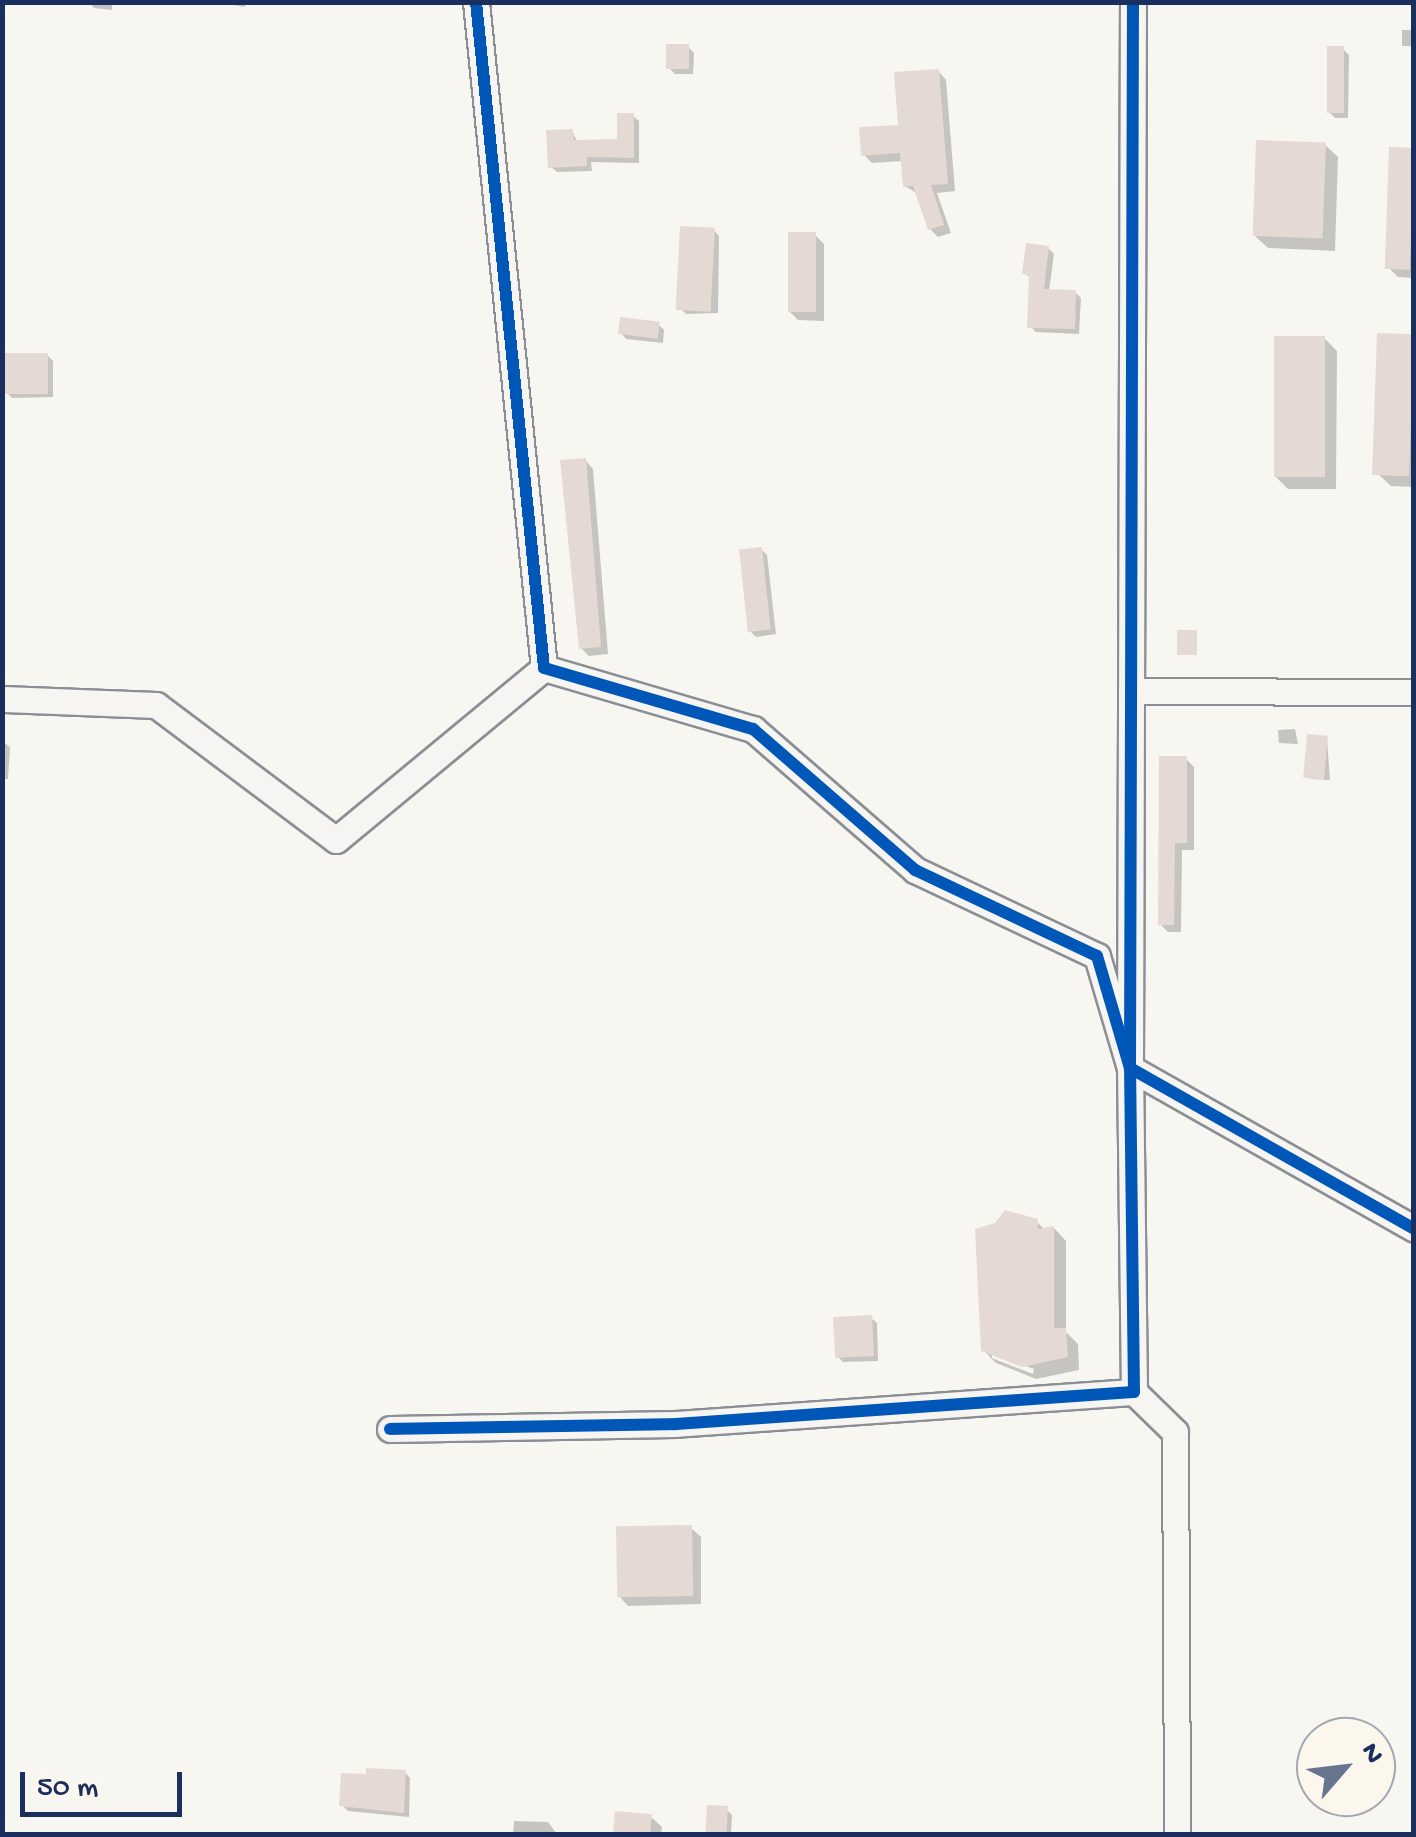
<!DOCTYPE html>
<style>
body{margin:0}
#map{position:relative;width:1416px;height:1837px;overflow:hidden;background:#f8f6f0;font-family:"Gochi Hand",sans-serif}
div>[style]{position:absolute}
.shadow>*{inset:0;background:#0003;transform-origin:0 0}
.building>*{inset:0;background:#e5d9d3;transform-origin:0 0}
.roads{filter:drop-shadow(2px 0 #8b8e94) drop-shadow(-2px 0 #8b8e94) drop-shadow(0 2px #8b8e94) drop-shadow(0 -2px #8b8e94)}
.street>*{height:25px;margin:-12.5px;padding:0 12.5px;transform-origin:12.5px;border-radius:12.5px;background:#f6f5f1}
.cycleway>*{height:12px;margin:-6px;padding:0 6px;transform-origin:6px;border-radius:6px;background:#0057b8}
span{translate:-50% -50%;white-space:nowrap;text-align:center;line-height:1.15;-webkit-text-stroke:8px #fbf7ec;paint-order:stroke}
.frame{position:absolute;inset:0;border:5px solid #1b2f5e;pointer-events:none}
.north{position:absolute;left:1296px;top:1717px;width:100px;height:100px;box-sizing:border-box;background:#fbf7ec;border:2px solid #a1a7b3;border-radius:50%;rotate:62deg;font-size:28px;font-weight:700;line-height:40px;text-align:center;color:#1b2f5e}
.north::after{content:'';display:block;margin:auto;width:35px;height:45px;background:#687591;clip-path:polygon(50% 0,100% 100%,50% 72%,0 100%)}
.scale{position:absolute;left:20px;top:1772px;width:162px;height:45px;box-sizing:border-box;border:5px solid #1b2f5e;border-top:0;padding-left:12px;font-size:30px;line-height:35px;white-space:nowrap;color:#1b2f5e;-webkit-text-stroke:8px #fbf7ec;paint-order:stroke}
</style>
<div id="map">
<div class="shadow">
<div style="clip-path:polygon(89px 2px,112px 2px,112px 10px,94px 8px)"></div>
<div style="clip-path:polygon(215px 2px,245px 2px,245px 7px)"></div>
<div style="left:1402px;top:30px;width:12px;height:16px"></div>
<div style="clip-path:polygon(688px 47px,694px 53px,693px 74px,675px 74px,669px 68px)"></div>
<div style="clip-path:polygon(1343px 49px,1349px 55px,1348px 118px,1335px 118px,1329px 112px)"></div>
<div style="clip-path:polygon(938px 71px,946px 80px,955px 191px,937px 193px,951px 233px,938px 237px,930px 229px,918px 194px,905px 186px,903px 161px,872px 163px,863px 154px,901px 128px)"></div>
<div style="clip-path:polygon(633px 116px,639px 121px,639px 163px,591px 162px,592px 171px,557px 172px,551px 167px,572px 131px,578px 143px,619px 141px)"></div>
<div style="clip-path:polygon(1325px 145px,1338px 157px,1335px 251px,1268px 248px,1255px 236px)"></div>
<div style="clip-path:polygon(1414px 150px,1414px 278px,1398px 277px,1389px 268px)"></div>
<div style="clip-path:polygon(714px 230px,719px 236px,718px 313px,686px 314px,681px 309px)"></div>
<div style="clip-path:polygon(815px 235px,824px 244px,824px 321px,798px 320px,789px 311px)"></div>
<div style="clip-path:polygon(1048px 248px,1054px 254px,1049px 291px,1075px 292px,1081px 298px,1079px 334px,1036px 332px,1030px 326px,1032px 279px,1025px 273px)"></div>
<div style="clip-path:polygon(658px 324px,664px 330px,663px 343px,626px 339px,621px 333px)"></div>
<div style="clip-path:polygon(1414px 336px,1414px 487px,1391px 486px,1378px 474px)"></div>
<div style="clip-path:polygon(1324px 338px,1337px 351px,1336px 489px,1288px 489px,1275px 476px)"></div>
<div style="clip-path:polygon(47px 355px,53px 361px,53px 397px,12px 398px,7px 393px)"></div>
<div style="clip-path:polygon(586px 461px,593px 469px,608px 654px,589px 656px,581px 648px)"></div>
<div style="clip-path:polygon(761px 549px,767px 555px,776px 634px,756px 637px,750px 631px)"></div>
<div style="clip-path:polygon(1295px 729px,1298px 744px,1279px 743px,1278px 730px)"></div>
<div style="clip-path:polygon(1327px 739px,1330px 780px,1312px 779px,1310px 777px)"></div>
<div style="clip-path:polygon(2px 741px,10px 747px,8px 779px,2px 779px)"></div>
<div style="clip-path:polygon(1186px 759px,1194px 767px,1194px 850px,1182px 850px,1181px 932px,1168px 932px,1160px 924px)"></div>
<div style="clip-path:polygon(2px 1028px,5px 1030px,4px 1109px,2px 1109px)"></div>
<div style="clip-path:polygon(evenodd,1037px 1222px,1045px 1230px,1054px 1228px,1066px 1241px,1066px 1332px,1078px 1344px,1079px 1370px,1036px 1379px,996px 1363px,983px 1350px,1037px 1222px,992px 1353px,1034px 1369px,1033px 1374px,992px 1358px,992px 1353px)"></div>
<div style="clip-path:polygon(871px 1318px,877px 1323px,878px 1361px,843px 1362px,837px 1356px)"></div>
<div style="clip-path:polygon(691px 1528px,701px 1537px,701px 1604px,628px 1606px,619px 1596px)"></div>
<div style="clip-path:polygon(405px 1772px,410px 1778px,409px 1817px,348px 1811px,342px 1805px)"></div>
<div style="clip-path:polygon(726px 1809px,732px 1815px,731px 1834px,711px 1834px,708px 1831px)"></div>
<div style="clip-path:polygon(617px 1814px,650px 1816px,662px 1827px,661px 1834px,616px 1834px)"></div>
<div style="clip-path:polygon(514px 1821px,548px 1822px,557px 1834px,513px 1834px)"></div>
</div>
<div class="building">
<div style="left:666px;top:44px;width:23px;height:25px"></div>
<div style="left:1327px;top:46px;width:17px;height:67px"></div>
<div style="clip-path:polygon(939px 69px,948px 184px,931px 185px,944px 225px,928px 230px,913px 186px,903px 187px,900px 153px,861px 156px,859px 127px,898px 125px,894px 72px)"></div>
<div style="clip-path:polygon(617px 113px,634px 113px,634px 158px,587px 157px,587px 166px,548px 168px,546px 130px,573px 129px,574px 140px,617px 139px)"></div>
<div style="left:1256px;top:140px;width:70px;height:96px;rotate:2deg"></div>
<div style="left:1389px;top:147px;width:25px;height:122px;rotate:2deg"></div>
<div style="left:680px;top:226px;width:35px;height:84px;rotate:3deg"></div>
<div style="left:788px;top:232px;width:28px;height:80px"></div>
<div style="clip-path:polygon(1026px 243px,1049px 246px,1044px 289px,1076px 290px,1075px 329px,1027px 328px,1029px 275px,1022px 274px)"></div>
<div style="left:620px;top:317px;width:40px;height:17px;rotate:7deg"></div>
<div style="left:1377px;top:333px;width:37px;height:142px;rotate:2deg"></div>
<div style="left:1274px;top:336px;width:51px;height:141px"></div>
<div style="left:3px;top:353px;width:45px;height:41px"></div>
<div style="clip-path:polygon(586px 458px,601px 647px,579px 649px,560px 460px)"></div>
<div style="left:762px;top:547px;width:83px;height:23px;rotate:84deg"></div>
<div style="left:1177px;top:630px;width:20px;height:25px"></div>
<div style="left:1307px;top:734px;width:21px;height:44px;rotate:5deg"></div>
<div style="clip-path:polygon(1159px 756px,1187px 756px,1187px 843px,1175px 843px,1174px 925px,1158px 925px)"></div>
<div style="clip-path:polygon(1005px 1210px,1038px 1219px,1038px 1229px,1054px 1226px,1054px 1328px,1066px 1328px,1068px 1357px,1022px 1367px,981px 1351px,975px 1229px,995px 1223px)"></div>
<div style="left:872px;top:1315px;width:41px;height:39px;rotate:87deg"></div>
<div style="left:692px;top:1525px;width:71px;height:76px;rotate:89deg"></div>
<div style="clip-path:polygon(366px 1768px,406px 1770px,404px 1813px,339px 1806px,341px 1773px,366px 1774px)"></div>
<div style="left:707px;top:1805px;width:21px;height:27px;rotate:3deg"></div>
<div style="left:615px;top:1811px;width:37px;height:23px;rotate:5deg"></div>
</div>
<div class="roads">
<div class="street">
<div style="left:476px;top:2px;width:669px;rotate:84.17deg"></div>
<div style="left:544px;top:668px;width:218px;rotate:16.3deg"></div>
<div style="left:753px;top:729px;width:215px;rotate:41deg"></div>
<div style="left:915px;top:870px;width:201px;rotate:25.3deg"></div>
<div style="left:1097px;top:956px;width:117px;rotate:73.6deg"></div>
<div style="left:1130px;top:1068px;width:326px;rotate:29.5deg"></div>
<div style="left:1131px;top:691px;width:283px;rotate:0.2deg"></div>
<div style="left:2px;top:699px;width:154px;rotate:2.2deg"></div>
<div style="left:156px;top:705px;width:225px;rotate:36.9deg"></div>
<div style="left:336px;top:840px;width:270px;rotate:-39.6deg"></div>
<div style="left:1134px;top:1392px;width:57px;rotate:44.3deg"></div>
<div style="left:1175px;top:1432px;width:402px;rotate:89.7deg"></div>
<div style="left:390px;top:1429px;width:285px;rotate:-1deg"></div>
<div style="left:675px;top:1424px;width:460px;rotate:-4deg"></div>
<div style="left:1134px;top:1392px;width:324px;rotate:-90.7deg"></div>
<div style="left:1130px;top:1068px;width:1066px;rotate:-89.84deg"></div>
</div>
</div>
<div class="cycleway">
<div style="left:476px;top:2px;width:669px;rotate:84.17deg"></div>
<div style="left:544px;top:668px;width:218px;rotate:16.3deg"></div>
<div style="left:753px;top:729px;width:215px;rotate:41deg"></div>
<div style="left:915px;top:870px;width:201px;rotate:25.3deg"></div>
<div style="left:1097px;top:956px;width:117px;rotate:73.6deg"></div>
<div style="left:1130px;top:1068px;width:326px;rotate:29.5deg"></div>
<div style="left:390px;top:1429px;width:285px;rotate:-1deg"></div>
<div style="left:675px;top:1424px;width:460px;rotate:-4deg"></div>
<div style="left:1134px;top:1392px;width:324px;rotate:-90.7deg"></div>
<div style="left:1130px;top:1068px;width:1066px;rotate:-89.84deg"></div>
</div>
<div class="frame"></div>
<div class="north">N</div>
<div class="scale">50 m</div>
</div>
